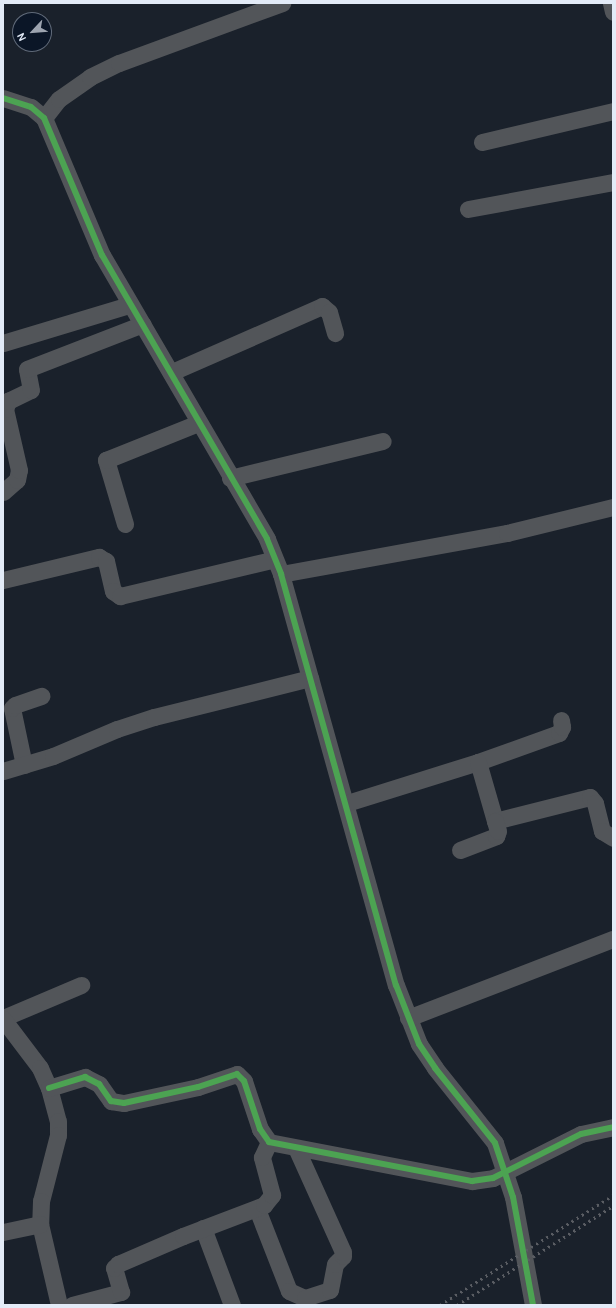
<!DOCTYPE html>
<style>
body{margin:0}
#map{position:relative;width:616px;height:1308px;overflow:hidden;background:#1a212b;font-family:Karla,sans-serif}
div>[style]{position:absolute}
.minor>*{height:17px;margin:-8.5px;padding:0 8.5px;transform-origin:8.5px;border-radius:8.5px;background:#525559}
.rail>*{height:3px;margin-top:-1.5px;transform-origin:0;background:repeating-linear-gradient(90deg,#5a5d63 0 2px,transparent 0 6px)}
.cycleway>*{height:6px;margin:-3px;padding:0 3px;transform-origin:3px;border-radius:3px;background:#4ca352}
span{translate:-50% -50%;white-space:nowrap;text-align:center;line-height:1.15;-webkit-text-stroke:4px #0b1627;paint-order:stroke}
.frame{position:absolute;inset:0;border:4px solid #e3ebf7;pointer-events:none}
.north{position:absolute;left:12px;top:12px;width:40px;height:40px;box-sizing:border-box;background:#0b1627;border:1px solid #616b7a;border-radius:50%;rotate:244deg;font-size:11px;font-weight:700;line-height:16px;text-align:center;color:#e3ebf7}
.north::after{content:'';display:block;margin:auto;width:14px;height:18px;background:#9da4b0;clip-path:polygon(50% 0,100% 100%,50% 72%,0 100%)}
</style>
<div id="map">
<div class="minor">
<div style="left:611px;top:3px;width:9px;rotate:77deg"></div>
<div style="left:3px;top:98px;width:29px;rotate:18deg"></div>
<div style="left:31px;top:107px;width:17px;rotate:40deg"></div>
<div style="left:44px;top:118px;width:149px;rotate:67.1deg"></div>
<div style="left:102px;top:255px;width:328px;rotate:59.8deg"></div>
<div style="left:267px;top:539px;width:38px;rotate:68deg"></div>
<div style="left:281px;top:574px;width:427px;rotate:74.4deg"></div>
<div style="left:396px;top:985px;width:63px;rotate:68.7deg"></div>
<div style="left:419px;top:1044px;width:29px;rotate:56deg"></div>
<div style="left:435px;top:1068px;width:96px;rotate:51.3deg"></div>
<div style="left:495px;top:1143px;width:57px;rotate:71.6deg"></div>
<div style="left:513px;top:1197px;width:110px;rotate:79.5deg"></div>
<div style="left:44px;top:118px;width:24px;rotate:-52deg"></div>
<div style="left:59px;top:99px;width:38px;rotate:-35deg"></div>
<div style="left:90px;top:77px;width:32px;rotate:-26deg"></div>
<div style="left:119px;top:63px;width:174px;rotate:-20.2deg"></div>
<div style="left:482px;top:142px;width:135px;rotate:-13.3deg"></div>
<div style="left:468px;top:209px;width:147px;rotate:-10.5deg"></div>
<div style="left:3px;top:343px;width:132px;rotate:-16.8deg"></div>
<div style="left:172px;top:372px;width:164px;rotate:-23.7deg"></div>
<div style="left:322px;top:306px;width:9px;rotate:41deg"></div>
<div style="left:329px;top:312px;width:22px;rotate:74deg"></div>
<div style="left:230px;top:478px;width:157px;rotate:-13.6deg"></div>
<div style="left:3px;top:492px;width:18px;rotate:-41deg"></div>
<div style="left:17px;top:480px;width:10px;rotate:-79deg"></div>
<div style="left:19px;top:470px;width:63px;rotate:-102.9deg"></div>
<div style="left:5px;top:409px;width:9px;rotate:-69deg"></div>
<div style="left:8px;top:401px;width:25px;rotate:-26deg"></div>
<div style="left:31px;top:390px;width:21px;rotate:-101deg"></div>
<div style="left:27px;top:369px;width:124px;rotate:-21.2deg"></div>
<div style="left:125px;top:524px;width:67px;rotate:-106.5deg"></div>
<div style="left:106px;top:460px;width:99px;rotate:-21.9deg"></div>
<div style="left:281px;top:574px;width:230px;rotate:-10.3deg"></div>
<div style="left:507px;top:533px;width:109px;rotate:-13.8deg"></div>
<div style="left:3px;top:580px;width:99px;rotate:-13.5deg"></div>
<div style="left:99px;top:557px;width:8px;rotate:30deg"></div>
<div style="left:106px;top:561px;width:31px;rotate:77deg"></div>
<div style="left:113px;top:591px;width:9px;rotate:36deg"></div>
<div style="left:120px;top:596px;width:159px;rotate:-13.4deg"></div>
<div style="left:478px;top:762px;width:86px;rotate:-19.7deg"></div>
<div style="left:559px;top:733px;width:7px;rotate:-63deg"></div>
<div style="left:562px;top:727px;width:7px;rotate:-98deg"></div>
<div style="left:24px;top:765px;width:58px;rotate:-101.9deg"></div>
<div style="left:12px;top:708px;width:4px;rotate:-45deg"></div>
<div style="left:15px;top:705px;width:28px;rotate:-19deg"></div>
<div style="left:3px;top:771px;width:52px;rotate:-16.7deg"></div>
<div style="left:53px;top:756px;width:69px;rotate:-22.9deg"></div>
<div style="left:117px;top:729px;width:39px;rotate:-18deg"></div>
<div style="left:154px;top:717px;width:161px;rotate:-14deg"></div>
<div style="left:347px;top:803px;width:137px;rotate:-17.4deg"></div>
<div style="left:478px;top:762px;width:61px;rotate:73.9deg"></div>
<div style="left:495px;top:821px;width:98px;rotate:-14.2deg"></div>
<div style="left:590px;top:797px;width:8px;rotate:50deg"></div>
<div style="left:595px;top:803px;width:29px;rotate:76deg"></div>
<div style="left:602px;top:831px;width:13px;rotate:32deg"></div>
<div style="left:460px;top:850px;width:39px;rotate:-21deg"></div>
<div style="left:496px;top:836px;width:5px;rotate:-68deg"></div>
<div style="left:498px;top:831px;width:10px;rotate:-107deg"></div>
<div style="left:3px;top:1018px;width:85px;rotate:-22.9deg"></div>
<div style="left:408px;top:1018px;width:220px;rotate:-21.1deg"></div>
<div style="left:3px;top:1019px;width:61px;rotate:52.9deg"></div>
<div style="left:40px;top:1068px;width:22px;rotate:66deg"></div>
<div style="left:49px;top:1088px;width:34px;rotate:75deg"></div>
<div style="left:58px;top:1121px;width:14px;rotate:90deg"></div>
<div style="left:58px;top:1135px;width:68px;rotate:104.4deg"></div>
<div style="left:41px;top:1201px;width:23px;rotate:92deg"></div>
<div style="left:40px;top:1224px;width:83px;rotate:76.8deg"></div>
<div style="left:49px;top:1088px;width:38px;rotate:-17deg"></div>
<div style="left:85px;top:1077px;width:16px;rotate:27deg"></div>
<div style="left:99px;top:1084px;width:21px;rotate:55deg"></div>
<div style="left:111px;top:1101px;width:13px;rotate:9deg"></div>
<div style="left:124px;top:1103px;width:76px;rotate:-12.2deg"></div>
<div style="left:198px;top:1087px;width:41px;rotate:-18.4deg"></div>
<div style="left:237px;top:1074px;width:10px;rotate:45deg"></div>
<div style="left:244px;top:1081px;width:51px;rotate:71.6deg"></div>
<div style="left:260px;top:1129px;width:16px;rotate:55deg"></div>
<div style="left:269px;top:1142px;width:207px;rotate:10.9deg"></div>
<div style="left:472px;top:1181px;width:21px;rotate:-8deg"></div>
<div style="left:493px;top:1178px;width:98px;rotate:-26.6deg"></div>
<div style="left:581px;top:1134px;width:33px;rotate:-12deg"></div>
<div style="left:257px;top:1209px;width:88px;rotate:68.7deg"></div>
<div style="left:289px;top:1291px;width:17px;rotate:24deg"></div>
<div style="left:305px;top:1298px;width:26px;rotate:-18deg"></div>
<div style="left:330px;top:1290px;width:26px;rotate:-79deg"></div>
<div style="left:335px;top:1264px;width:11px;rotate:-45deg"></div>
<div style="left:343px;top:1256px;width:4px;rotate:-90deg"></div>
<div style="left:343px;top:1252px;width:114px;rotate:-114.3deg"></div>
<div style="left:203px;top:1228px;width:82px;rotate:69.4deg"></div>
<div style="left:3px;top:1232px;width:38px;rotate:-12deg"></div>
<div style="left:72px;top:1305px;width:51px;rotate:-14.9deg"></div>
<div style="left:121px;top:1292px;width:25px;rotate:-106deg"></div>
<div style="left:114px;top:1268px;width:6px;rotate:-45deg"></div>
<div style="left:118px;top:1264px;width:71px;rotate:-23.3deg"></div>
<div style="left:183px;top:1236px;width:87px;rotate:-20.9deg"></div>
<div style="left:264px;top:1205px;width:13px;rotate:-51deg"></div>
<div style="left:272px;top:1195px;width:39px;rotate:-105deg"></div>
<div style="left:262px;top:1157px;width:17px;rotate:-65deg"></div>
</div>
<div class="rail">
<div style="left:440px;top:1305px;width:205px;rotate:-32.4deg"></div>
<div style="left:457px;top:1305px;width:185px;rotate:-32.4deg"></div>
</div>
<div class="cycleway">
<div style="left:3px;top:98px;width:29px;rotate:18deg"></div>
<div style="left:31px;top:107px;width:17px;rotate:40deg"></div>
<div style="left:44px;top:118px;width:149px;rotate:67.1deg"></div>
<div style="left:102px;top:255px;width:328px;rotate:59.8deg"></div>
<div style="left:267px;top:539px;width:38px;rotate:68deg"></div>
<div style="left:281px;top:574px;width:427px;rotate:74.4deg"></div>
<div style="left:396px;top:985px;width:63px;rotate:68.7deg"></div>
<div style="left:419px;top:1044px;width:29px;rotate:56deg"></div>
<div style="left:435px;top:1068px;width:96px;rotate:51.3deg"></div>
<div style="left:495px;top:1143px;width:57px;rotate:71.6deg"></div>
<div style="left:513px;top:1197px;width:110px;rotate:79.5deg"></div>
<div style="left:49px;top:1088px;width:38px;rotate:-17deg"></div>
<div style="left:85px;top:1077px;width:16px;rotate:27deg"></div>
<div style="left:99px;top:1084px;width:21px;rotate:55deg"></div>
<div style="left:111px;top:1101px;width:13px;rotate:9deg"></div>
<div style="left:124px;top:1103px;width:76px;rotate:-12.2deg"></div>
<div style="left:198px;top:1087px;width:41px;rotate:-18.4deg"></div>
<div style="left:237px;top:1074px;width:10px;rotate:45deg"></div>
<div style="left:244px;top:1081px;width:51px;rotate:71.6deg"></div>
<div style="left:260px;top:1129px;width:16px;rotate:55deg"></div>
<div style="left:269px;top:1142px;width:207px;rotate:10.9deg"></div>
<div style="left:472px;top:1181px;width:21px;rotate:-8deg"></div>
<div style="left:493px;top:1178px;width:98px;rotate:-26.6deg"></div>
<div style="left:581px;top:1134px;width:33px;rotate:-12deg"></div>
</div>
<div class="frame"></div>
<div class="north">N</div>
</div>
